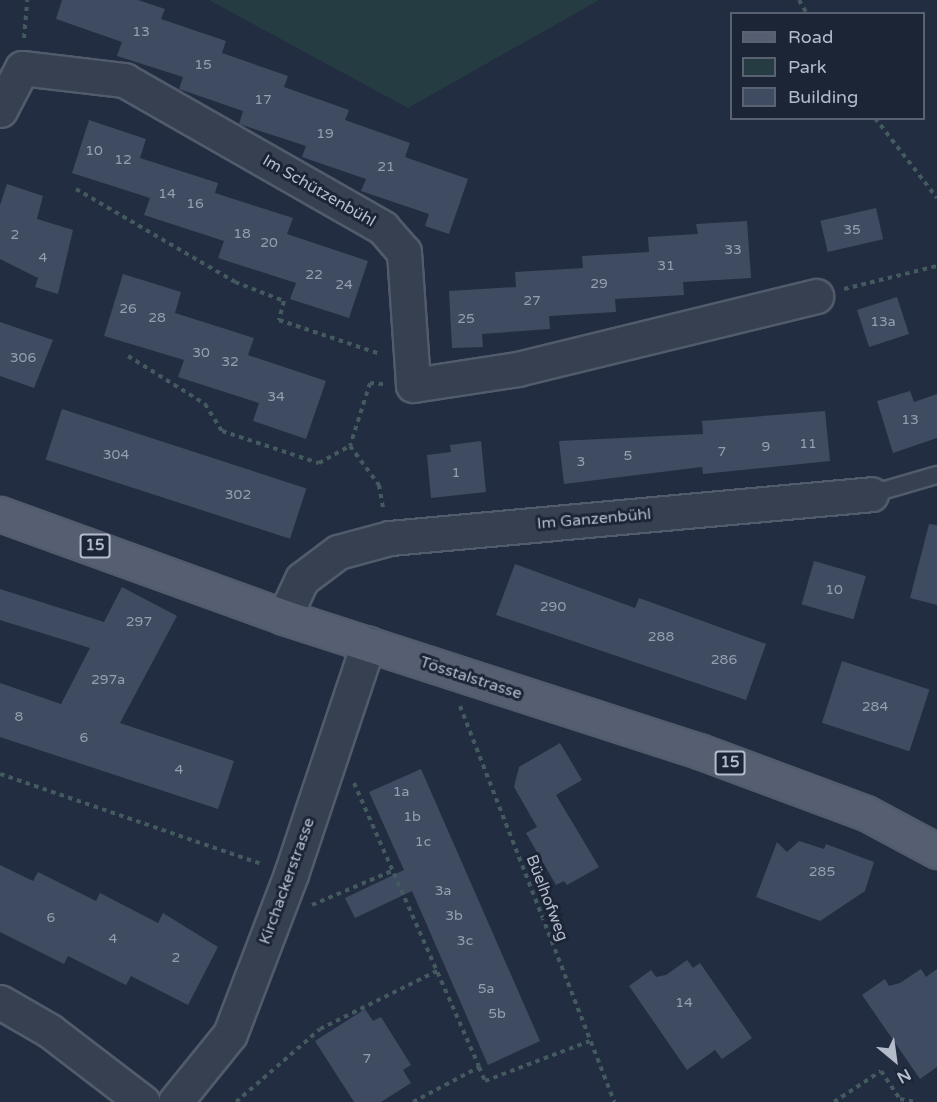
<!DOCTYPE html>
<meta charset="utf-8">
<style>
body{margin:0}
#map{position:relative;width:937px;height:1102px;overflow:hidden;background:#232d41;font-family:"Varela Round",sans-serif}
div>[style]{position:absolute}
.green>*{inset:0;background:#253d42}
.building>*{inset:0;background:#3e4b61;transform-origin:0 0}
.path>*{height:4px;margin-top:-2px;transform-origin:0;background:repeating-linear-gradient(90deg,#435a5f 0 4.5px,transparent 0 9px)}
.roads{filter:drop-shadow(2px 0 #525b6b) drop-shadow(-2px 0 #525b6b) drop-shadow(0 2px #525b6b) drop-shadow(0 -2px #525b6b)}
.service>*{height:16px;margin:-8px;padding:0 8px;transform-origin:8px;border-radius:8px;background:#374051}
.minor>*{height:33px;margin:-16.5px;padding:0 16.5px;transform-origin:16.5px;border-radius:16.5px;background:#374051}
.primary>*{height:33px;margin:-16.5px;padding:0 16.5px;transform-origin:16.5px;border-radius:16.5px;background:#555f71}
span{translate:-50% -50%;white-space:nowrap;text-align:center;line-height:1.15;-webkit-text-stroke:6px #1c2536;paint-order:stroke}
.number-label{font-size:14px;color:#969fb0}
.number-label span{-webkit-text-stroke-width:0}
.shield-label span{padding:2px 4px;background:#1c2536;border:2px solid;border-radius:4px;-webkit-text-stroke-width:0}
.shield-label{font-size:15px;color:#b4bbcb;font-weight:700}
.street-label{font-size:16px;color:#b4bbcb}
.legend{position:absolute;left:730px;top:12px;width:195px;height:108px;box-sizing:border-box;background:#1c2536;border:2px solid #596172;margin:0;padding:8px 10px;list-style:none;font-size:18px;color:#b4bbcb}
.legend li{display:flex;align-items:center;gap:12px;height:30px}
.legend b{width:30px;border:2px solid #596172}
.north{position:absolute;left:865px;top:1030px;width:60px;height:60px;-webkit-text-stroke:4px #1c2536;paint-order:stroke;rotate:151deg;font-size:16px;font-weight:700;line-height:24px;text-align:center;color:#b4bbcb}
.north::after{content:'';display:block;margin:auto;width:21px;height:27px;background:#b4bbcb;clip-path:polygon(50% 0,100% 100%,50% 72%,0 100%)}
</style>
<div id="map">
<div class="green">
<div style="clip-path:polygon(209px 0,599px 0,408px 108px)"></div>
</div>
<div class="building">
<div style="clip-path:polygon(62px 0,138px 0,165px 9px,161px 19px,226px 41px,222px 53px,288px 76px,284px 87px,349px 110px,345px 120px,410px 143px,405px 157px,468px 179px,449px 234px,425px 226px,429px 214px,361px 191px,366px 179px,302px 157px,306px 146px,239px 124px,243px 111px,179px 89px,183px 77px,117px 56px,122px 42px,56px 19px)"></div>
<div style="clip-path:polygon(89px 120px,146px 139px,140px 158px,218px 183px,215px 193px,293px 218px,287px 234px,368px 261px,349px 318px,290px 299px,296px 283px,218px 258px,224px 241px,144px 215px,150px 198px,72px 173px)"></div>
<div style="clip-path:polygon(7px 184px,43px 196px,37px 219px,73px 230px,58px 294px,35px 287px,38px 278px,0 259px,0 205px)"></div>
<div style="left:876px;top:208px;width:32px;height:57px;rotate:77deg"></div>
<div style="clip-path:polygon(747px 221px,751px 278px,683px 282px,684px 295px,615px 299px,616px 312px,549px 316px,550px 329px,482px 334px,483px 347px,452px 348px,449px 291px,516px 287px,515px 272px,583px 268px,582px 256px,649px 252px,648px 237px,698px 234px,696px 224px)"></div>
<div style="clip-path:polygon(123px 274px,181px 292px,175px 313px,254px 338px,248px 355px,326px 381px,306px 439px,253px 421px,259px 403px,178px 377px,184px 360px,104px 336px)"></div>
<div style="left:897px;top:297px;width:39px;height:42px;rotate:72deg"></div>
<div style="clip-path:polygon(0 322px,53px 340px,34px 388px,0 376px)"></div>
<div style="clip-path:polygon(910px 391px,914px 402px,937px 394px,937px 438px,893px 453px,877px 401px)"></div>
<div style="left:62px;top:409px;width:257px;height:53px;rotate:18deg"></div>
<div style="clip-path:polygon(825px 411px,830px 461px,703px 474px,702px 467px,564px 484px,559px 441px,703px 434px,702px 421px)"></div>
<div style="clip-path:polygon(481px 441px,486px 492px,431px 498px,427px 455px,451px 452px,450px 445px)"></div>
<div style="clip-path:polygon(929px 524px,937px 525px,937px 605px,910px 598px)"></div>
<div style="left:814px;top:561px;width:54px;height:45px;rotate:16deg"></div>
<div style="clip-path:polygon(515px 564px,635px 608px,639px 598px,766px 644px,746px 700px,496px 615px)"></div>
<div style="clip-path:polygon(122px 587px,177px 616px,120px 723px,234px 761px,218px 809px,0 737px,0 683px,61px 704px,90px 648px,0 620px,0 589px,104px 622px)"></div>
<div style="left:842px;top:661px;width:92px;height:65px;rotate:18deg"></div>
<div style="clip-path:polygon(560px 743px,582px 780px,556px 795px,599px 867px,567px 885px,564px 881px,556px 885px,526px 833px,537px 827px,514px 787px,519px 767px)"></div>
<div style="clip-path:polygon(421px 769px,540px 1041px,488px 1065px,412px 891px,355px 918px,345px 898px,404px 870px,369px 792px)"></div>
<div style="clip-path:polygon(799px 841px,824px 849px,826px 844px,874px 862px,865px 891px,820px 921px,756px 897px,777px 842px,787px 852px)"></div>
<div style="clip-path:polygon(0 865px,33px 881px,38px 872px,96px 901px,100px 893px,158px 923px,163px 913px,218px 947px,188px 1005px,131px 976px,126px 985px,68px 956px,64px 964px,0 932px)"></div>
<div style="clip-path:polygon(687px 960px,693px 968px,700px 963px,752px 1038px,722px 1059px,715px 1050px,687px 1070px,629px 986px,651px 970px,656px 977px,666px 975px)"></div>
<div style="clip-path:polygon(921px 969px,926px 977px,937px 969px,937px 1067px,920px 1079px,862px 995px,885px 979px,889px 986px,900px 983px)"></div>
<div style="clip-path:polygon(365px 1009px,373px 1021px,381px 1017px,411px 1065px,403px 1070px,411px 1083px,381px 1102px,354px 1102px,315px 1041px)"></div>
</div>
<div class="path">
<div style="left:799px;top:0;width:16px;rotate:60deg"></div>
<div style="left:24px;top:38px;width:38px;rotate:-85deg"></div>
<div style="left:875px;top:118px;width:101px;rotate:52.2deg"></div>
<div style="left:76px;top:189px;width:184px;rotate:30.3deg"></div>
<div style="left:235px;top:282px;width:53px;rotate:21.2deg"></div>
<div style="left:284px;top:301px;width:20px;rotate:105deg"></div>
<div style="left:279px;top:320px;width:107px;rotate:18.6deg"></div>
<div style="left:844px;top:289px;width:96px;rotate:-13.9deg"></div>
<div style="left:128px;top:356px;width:91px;rotate:31.9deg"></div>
<div style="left:205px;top:404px;width:32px;rotate:58deg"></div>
<div style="left:222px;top:431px;width:102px;rotate:18.3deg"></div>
<div style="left:319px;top:463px;width:35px;rotate:-29deg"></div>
<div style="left:383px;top:384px;width:13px;rotate:-176deg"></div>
<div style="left:370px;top:383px;width:66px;rotate:107.6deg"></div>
<div style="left:350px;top:446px;width:49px;rotate:53.4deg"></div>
<div style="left:379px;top:485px;width:23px;rotate:80deg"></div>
<div style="left:460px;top:706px;width:425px;rotate:68.7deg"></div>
<div style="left:0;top:774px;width:277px;rotate:19deg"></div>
<div style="left:354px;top:783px;width:310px;rotate:66.2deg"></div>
<div style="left:312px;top:905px;width:89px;rotate:-23.1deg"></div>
<div style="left:236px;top:1102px;width:111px;rotate:-41deg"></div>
<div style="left:320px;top:1029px;width:131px;rotate:-26.4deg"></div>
<div style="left:413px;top:1102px;width:75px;rotate:-27.9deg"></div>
<div style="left:479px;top:1067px;width:15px;rotate:67deg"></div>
<div style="left:485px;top:1081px;width:112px;rotate:-20.9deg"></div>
<div style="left:834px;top:1102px;width:56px;rotate:-33.4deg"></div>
<div style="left:881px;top:1071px;width:34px;rotate:56deg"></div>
<div style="left:900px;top:1099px;width:15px;rotate:11deg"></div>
</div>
<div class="roads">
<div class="service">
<div style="left:871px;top:494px;width:69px;rotate:-16.1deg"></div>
</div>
<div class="minor">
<div style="left:0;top:110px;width:47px;rotate:-62.4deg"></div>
<div style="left:22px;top:68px;width:103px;rotate:6.7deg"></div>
<div style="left:124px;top:80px;width:298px;rotate:29.7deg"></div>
<div style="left:383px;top:228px;width:32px;rotate:49deg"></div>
<div style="left:404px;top:252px;width:133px;rotate:86.1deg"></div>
<div style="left:413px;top:385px;width:105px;rotate:-8.7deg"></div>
<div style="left:517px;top:369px;width:308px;rotate:-13.7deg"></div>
<div style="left:284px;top:617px;width:42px;rotate:-64.7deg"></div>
<div style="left:302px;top:579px;width:45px;rotate:-36.9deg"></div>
<div style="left:338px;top:552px;width:54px;rotate:-15.1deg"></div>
<div style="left:390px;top:538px;width:483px;rotate:-5.2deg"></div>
<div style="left:0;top:1002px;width:58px;rotate:30.1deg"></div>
<div style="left:50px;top:1031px;width:117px;rotate:37.4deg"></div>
<div style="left:175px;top:1102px;width:87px;rotate:-51deg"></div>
<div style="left:230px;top:1034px;width:171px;rotate:-69.1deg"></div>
<div style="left:291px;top:874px;width:243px;rotate:-71.5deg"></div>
</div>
<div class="primary">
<div style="left:0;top:514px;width:302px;rotate:19.9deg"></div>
<div style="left:284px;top:617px;width:436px;rotate:17.9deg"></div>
<div style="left:699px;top:751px;width:178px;rotate:20.4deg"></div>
<div style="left:866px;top:813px;width:81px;rotate:28.2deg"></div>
</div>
</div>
<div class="number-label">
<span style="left:141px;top:32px">13</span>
<span style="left:203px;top:65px">15</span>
<span style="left:263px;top:100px">17</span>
<span style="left:325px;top:134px">19</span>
<span style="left:94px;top:151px">10</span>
<span style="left:123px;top:160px">12</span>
<span style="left:386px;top:167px">21</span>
<span style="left:167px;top:194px">14</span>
<span style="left:195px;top:204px">16</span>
<span style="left:852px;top:230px">35</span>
<span style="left:242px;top:234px">18</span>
<span style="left:15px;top:235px">2</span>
<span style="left:269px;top:243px">20</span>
<span style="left:733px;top:250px">33</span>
<span style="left:43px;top:258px">4</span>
<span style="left:666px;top:266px">31</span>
<span style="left:314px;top:275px">22</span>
<span style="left:599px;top:284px">29</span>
<span style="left:344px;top:285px">24</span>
<span style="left:532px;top:301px">27</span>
<span style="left:128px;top:309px">26</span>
<span style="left:157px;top:318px">28</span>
<span style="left:466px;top:319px">25</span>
<span style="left:883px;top:322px">13a</span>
<span style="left:201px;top:353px">30</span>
<span style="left:23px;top:358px">306</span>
<span style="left:230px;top:362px">32</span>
<span style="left:276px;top:397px">34</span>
<span style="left:910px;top:420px">13</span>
<span style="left:808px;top:444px">11</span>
<span style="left:766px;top:447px">9</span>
<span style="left:722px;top:452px">7</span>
<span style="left:116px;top:455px">304</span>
<span style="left:628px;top:456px">5</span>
<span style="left:581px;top:462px">3</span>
<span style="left:456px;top:473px">1</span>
<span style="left:238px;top:495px">302</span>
<span style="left:834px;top:590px">10</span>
<span style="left:553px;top:607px">290</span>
<span style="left:139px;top:622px">297</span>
<span style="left:661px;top:637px">288</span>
<span style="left:724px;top:660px">286</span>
<span style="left:108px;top:680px">297a</span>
<span style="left:875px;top:707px">284</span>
<span style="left:19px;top:717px">8</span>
<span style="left:84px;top:738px">6</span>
<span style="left:179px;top:770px">4</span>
<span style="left:401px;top:792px">1a</span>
<span style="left:412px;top:817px">1b</span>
<span style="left:423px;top:842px">1c</span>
<span style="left:822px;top:872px">285</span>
<span style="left:443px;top:891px">3a</span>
<span style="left:454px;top:916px">3b</span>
<span style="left:51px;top:918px">6</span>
<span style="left:113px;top:939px">4</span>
<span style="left:465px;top:941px">3c</span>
<span style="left:176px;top:958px">2</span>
<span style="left:486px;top:989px">5a</span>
<span style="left:684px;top:1003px">14</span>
<span style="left:497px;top:1014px">5b</span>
<span style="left:367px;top:1059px">7</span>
</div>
<div class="shield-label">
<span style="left:95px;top:546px">15</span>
<span style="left:730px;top:763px">15</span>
</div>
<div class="street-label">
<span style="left:319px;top:191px;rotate:30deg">Im Schützenbühl</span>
<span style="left:594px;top:519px;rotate:-5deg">Im Ganzenbühl</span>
<span style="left:471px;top:678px;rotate:18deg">Tösstalstrasse</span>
<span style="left:287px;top:881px;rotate:-70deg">Kirchackerstrasse</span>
<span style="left:547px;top:898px;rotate:69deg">Büelhofweg</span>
</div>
<ul class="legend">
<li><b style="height:8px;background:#555f71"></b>Road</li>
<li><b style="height:16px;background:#253d42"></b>Park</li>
<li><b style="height:16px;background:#3e4b61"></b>Building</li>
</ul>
<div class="north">N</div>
</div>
